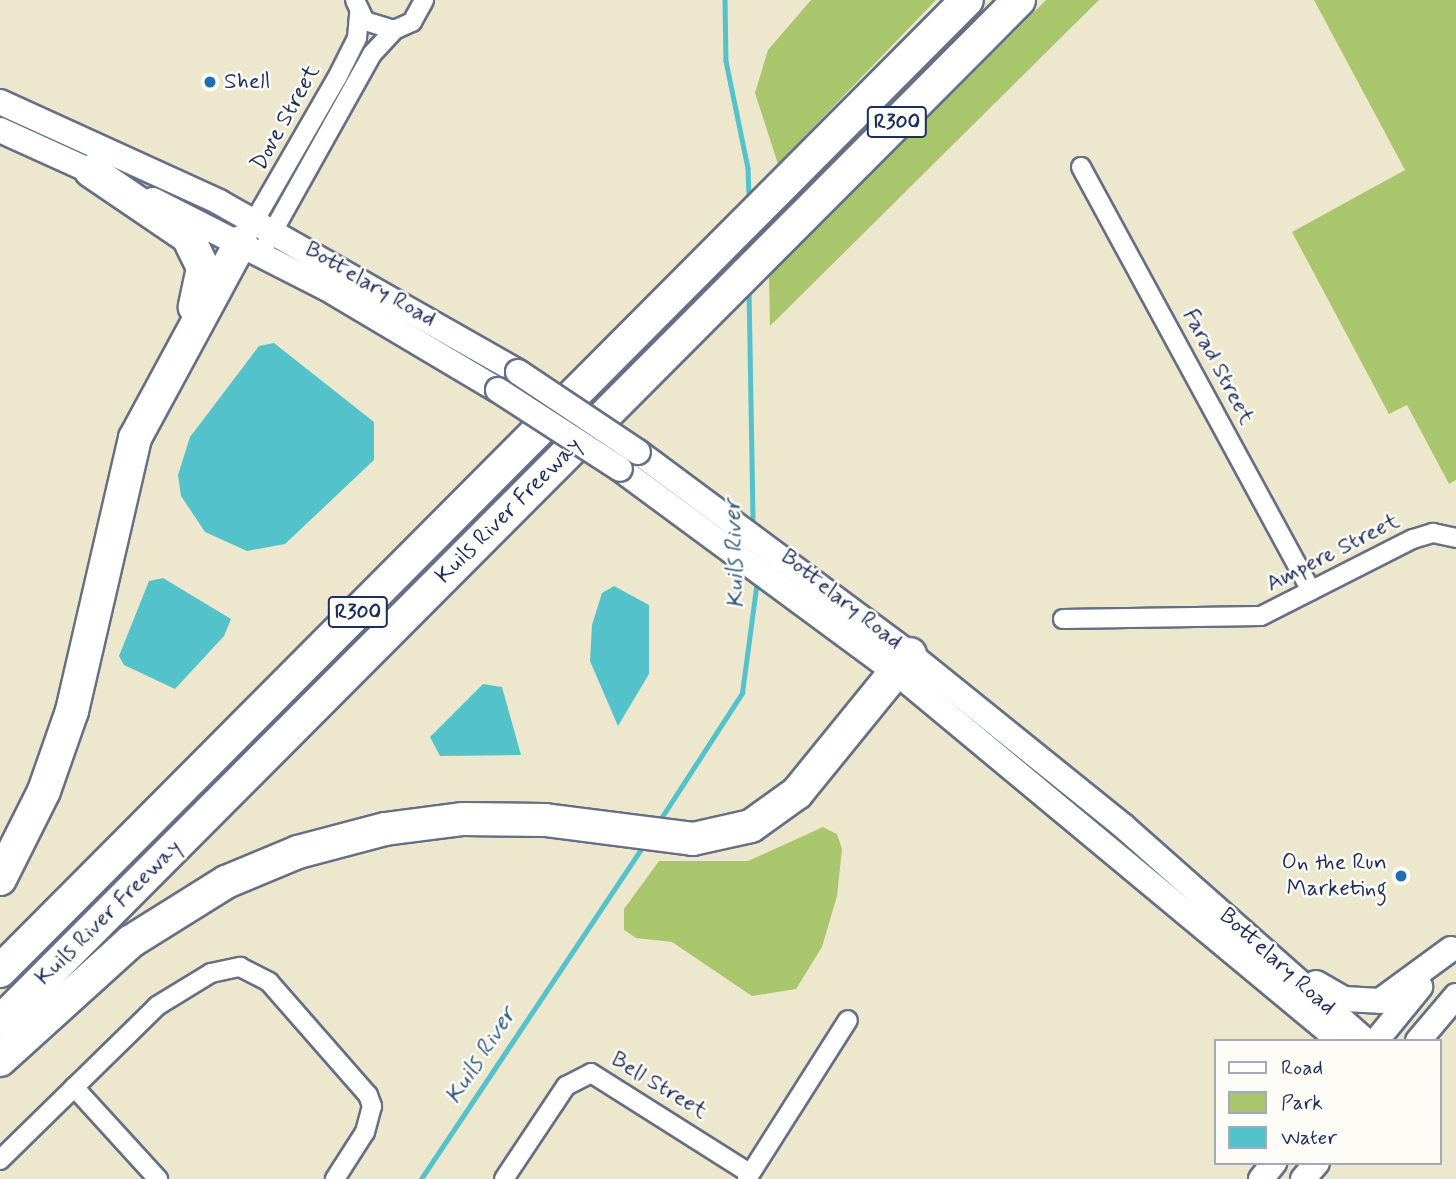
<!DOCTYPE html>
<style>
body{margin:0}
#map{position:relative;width:1456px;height:1179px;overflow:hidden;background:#ede8cd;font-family:Mynerve,sans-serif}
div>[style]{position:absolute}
.green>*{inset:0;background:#a9c66d}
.water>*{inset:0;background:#54c2cb}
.stream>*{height:4.5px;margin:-2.25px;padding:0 2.25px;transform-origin:2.25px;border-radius:2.25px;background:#54c2cb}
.roads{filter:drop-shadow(2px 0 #647085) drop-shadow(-2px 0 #647085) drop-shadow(0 2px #647085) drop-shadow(0 -2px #647085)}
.street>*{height:18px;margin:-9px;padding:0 9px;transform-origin:9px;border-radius:9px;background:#fff}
.secondary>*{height:24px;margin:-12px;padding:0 12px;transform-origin:12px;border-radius:12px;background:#fff}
.highway>*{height:32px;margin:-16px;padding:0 16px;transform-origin:16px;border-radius:16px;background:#fff}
.bridges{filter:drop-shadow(2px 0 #647085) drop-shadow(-2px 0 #647085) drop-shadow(0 2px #647085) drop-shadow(0 -2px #647085)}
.secondary-bridge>*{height:24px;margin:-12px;padding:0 12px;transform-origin:12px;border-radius:12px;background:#fff}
.dots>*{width:19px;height:19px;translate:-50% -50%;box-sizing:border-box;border:4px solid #fdfcf7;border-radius:50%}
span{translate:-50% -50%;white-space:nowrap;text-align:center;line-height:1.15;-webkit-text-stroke:5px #fdfcf7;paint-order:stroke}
.shield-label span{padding:2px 5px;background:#fdfcf7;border:2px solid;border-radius:5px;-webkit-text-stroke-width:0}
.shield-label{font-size:21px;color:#1b2f5e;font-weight:700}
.poi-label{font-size:23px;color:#1b2f5e}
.left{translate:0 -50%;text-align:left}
.right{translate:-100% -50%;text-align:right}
.street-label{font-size:23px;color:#1b2f5e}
.water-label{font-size:24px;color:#2c5b7f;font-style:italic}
.legend{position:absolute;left:1214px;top:1039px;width:228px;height:126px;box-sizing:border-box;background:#fdfcf7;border:2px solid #a3aaba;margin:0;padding:9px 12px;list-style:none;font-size:21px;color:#1b2f5e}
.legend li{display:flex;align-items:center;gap:14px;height:35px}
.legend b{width:35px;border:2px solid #a3aaba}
</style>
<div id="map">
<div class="green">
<div style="clip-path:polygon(811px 0,936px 0,778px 164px,755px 93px,768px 50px)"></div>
<div style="clip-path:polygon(1046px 0,1099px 0,770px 326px,769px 277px)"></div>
<div style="clip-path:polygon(1314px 0,1456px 0,1456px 480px,1449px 484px,1407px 405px,1389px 414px,1292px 232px,1405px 170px)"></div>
<div style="clip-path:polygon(823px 827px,837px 834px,842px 849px,837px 896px,822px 947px,796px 989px,752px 996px,672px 942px,636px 938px,624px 930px,624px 909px,659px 861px,748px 861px)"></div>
</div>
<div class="water">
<div style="clip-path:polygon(274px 343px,374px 422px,374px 460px,285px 544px,247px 551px,205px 532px,181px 496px,178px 475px,190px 437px,259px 346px)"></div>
<div style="clip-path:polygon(163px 578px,231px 619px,224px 636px,175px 689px,124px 665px,119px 656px,149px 581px)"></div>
<div style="clip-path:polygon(614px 586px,649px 605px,649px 674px,618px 726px,590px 661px,592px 625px,602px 593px)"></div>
<div style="clip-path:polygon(483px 684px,502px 687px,521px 755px,440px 756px,430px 737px)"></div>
</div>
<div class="stream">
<div style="left:725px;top:0;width:61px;rotate:89.1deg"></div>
<div style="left:726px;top:61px;width:109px;rotate:78.4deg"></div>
<div style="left:748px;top:168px;width:34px;rotate:88deg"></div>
<div style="left:749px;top:288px;width:239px;rotate:89deg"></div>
<div style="left:658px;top:823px;width:155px;rotate:-57.1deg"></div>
<div style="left:742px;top:693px;width:113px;rotate:-82.4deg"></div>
<div style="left:421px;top:1179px;width:402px;rotate:-56.3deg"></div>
</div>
<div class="roads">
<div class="street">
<div style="left:355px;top:0;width:23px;rotate:65deg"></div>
<div style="left:365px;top:21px;width:30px;rotate:17deg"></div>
<div style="left:394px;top:30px;width:20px;rotate:-24deg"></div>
<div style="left:412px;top:22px;width:25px;rotate:-61deg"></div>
<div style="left:1081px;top:167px;width:482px;rotate:61.5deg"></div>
<div style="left:248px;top:232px;width:178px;rotate:-60deg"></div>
<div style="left:337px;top:78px;width:45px;rotate:-63.4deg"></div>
<div style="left:357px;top:38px;width:25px;rotate:-85deg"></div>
<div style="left:267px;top:242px;width:215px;rotate:-60.8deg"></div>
<div style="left:372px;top:54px;width:33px;rotate:-47deg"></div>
<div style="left:1063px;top:619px;width:198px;rotate:-0.9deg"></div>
<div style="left:1261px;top:616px;width:170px;rotate:-26.9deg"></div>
<div style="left:1413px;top:539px;width:21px;rotate:-17deg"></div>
<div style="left:1433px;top:533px;width:24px;rotate:12deg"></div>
<div style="left:74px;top:1087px;width:125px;rotate:47.6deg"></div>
<div style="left:0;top:1160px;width:220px;rotate:-44.4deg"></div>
<div style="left:157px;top:1006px;width:63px;rotate:-31.4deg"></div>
<div style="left:211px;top:973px;width:30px;rotate:-12deg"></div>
<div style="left:240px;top:967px;width:33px;rotate:27deg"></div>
<div style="left:269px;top:982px;width:150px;rotate:48.8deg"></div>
<div style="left:368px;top:1095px;width:12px;rotate:70deg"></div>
<div style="left:372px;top:1106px;width:27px;rotate:105deg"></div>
<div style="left:365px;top:1132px;width:56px;rotate:122.6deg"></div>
<div style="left:504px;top:1179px;width:112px;rotate:-56.3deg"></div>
<div style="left:566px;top:1086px;width:28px;rotate:-27deg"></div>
<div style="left:591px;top:1073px;width:187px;rotate:32.3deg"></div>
<div style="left:747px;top:1179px;width:188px;rotate:-57.6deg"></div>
</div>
<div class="secondary">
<div style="left:0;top:102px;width:241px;rotate:24.5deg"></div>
<div style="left:219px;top:202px;width:344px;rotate:29.6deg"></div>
<div style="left:0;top:130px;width:119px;rotate:24.4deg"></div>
<div style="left:153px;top:200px;width:194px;rotate:27deg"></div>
<div style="left:326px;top:288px;width:200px;rotate:30.7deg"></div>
<div style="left:638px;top:452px;width:339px;rotate:36.6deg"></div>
<div style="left:910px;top:654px;width:274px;rotate:38.9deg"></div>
<div style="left:1123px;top:826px;width:324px;rotate:41.5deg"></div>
<div style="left:620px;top:469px;width:344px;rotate:36.4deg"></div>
<div style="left:897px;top:673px;width:576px;rotate:39.72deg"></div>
<div style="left:1316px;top:983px;width:32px;rotate:30deg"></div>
<div style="left:1344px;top:999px;width:36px;rotate:3deg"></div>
<div style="left:1380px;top:1001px;width:88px;rotate:-36.2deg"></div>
<div style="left:1376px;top:1041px;width:70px;rotate:-50.8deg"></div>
<div style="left:1418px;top:1041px;width:59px;rotate:-49.8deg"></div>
<div style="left:1261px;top:1179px;width:21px;rotate:-51deg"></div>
<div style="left:1303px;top:1179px;width:21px;rotate:-49deg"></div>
</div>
<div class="highway">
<div style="left:91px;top:171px;width:117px;rotate:34.2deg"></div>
<div style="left:188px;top:237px;width:34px;rotate:64deg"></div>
<div style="left:203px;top:268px;width:40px;rotate:102deg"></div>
<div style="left:0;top:879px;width:98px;rotate:-63.4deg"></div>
<div style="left:44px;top:791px;width:85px;rotate:-70.7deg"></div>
<div style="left:72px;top:711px;width:280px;rotate:-77deg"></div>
<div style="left:135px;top:438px;width:223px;rotate:-61.6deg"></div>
<div style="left:0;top:971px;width:1370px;rotate:-45.12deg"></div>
<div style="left:0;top:1022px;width:1443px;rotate:-45.08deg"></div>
<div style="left:0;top:1060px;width:176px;rotate:-42.2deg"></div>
<div style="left:130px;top:942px;width:113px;rotate:-32deg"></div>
<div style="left:226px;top:882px;width:78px;rotate:-22.6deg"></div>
<div style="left:298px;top:852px;width:90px;rotate:-14.8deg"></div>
<div style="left:385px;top:829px;width:79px;rotate:-7.3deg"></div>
<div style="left:463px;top:819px;width:82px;rotate:0.7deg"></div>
<div style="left:545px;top:820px;width:149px;rotate:7.3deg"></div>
<div style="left:693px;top:839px;width:59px;rotate:-12.6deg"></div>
<div style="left:751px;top:826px;width:57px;rotate:-35.7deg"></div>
<div style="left:797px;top:793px;width:179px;rotate:-50.9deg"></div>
</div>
</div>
<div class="bridges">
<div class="secondary-bridge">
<div style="left:518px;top:372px;width:144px;rotate:33.7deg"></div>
<div style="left:498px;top:390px;width:145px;rotate:32.9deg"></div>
</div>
</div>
<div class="dots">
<div style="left:210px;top:82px;background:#1f6fb2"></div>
<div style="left:1401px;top:876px;background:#1f6fb2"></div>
</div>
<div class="shield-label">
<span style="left:897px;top:122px">R300</span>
<span style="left:358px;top:612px">R300</span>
</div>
<div class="poi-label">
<span class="left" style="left:224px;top:82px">Shell</span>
<span class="right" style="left:1387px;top:876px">On the Run<br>Marketing</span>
</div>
<div class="street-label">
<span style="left:286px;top:118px;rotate:-61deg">Dove Street</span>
<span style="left:370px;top:285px;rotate:30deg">Bottelary Road</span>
<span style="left:1218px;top:367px;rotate:62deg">Farad Street</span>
<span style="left:509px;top:511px;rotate:-45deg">Kuils River Freeway</span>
<span style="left:1333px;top:553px;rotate:-27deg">Ampere Street</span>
<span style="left:841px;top:600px;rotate:38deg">Bottelary Road</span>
<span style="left:109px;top:913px;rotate:-45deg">Kuils River Freeway</span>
<span style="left:1277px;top:962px;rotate:42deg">Bottelary Road</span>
<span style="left:659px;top:1086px;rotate:31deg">Bell Street</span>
</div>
<div class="water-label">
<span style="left:735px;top:554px;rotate:-92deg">Kuils River</span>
<span style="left:481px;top:1056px;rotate:-57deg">Kuils River</span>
</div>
<ul class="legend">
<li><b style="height:9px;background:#fff"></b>Road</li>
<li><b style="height:19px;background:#a9c66d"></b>Park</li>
<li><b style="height:19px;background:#54c2cb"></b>Water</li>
</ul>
</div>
